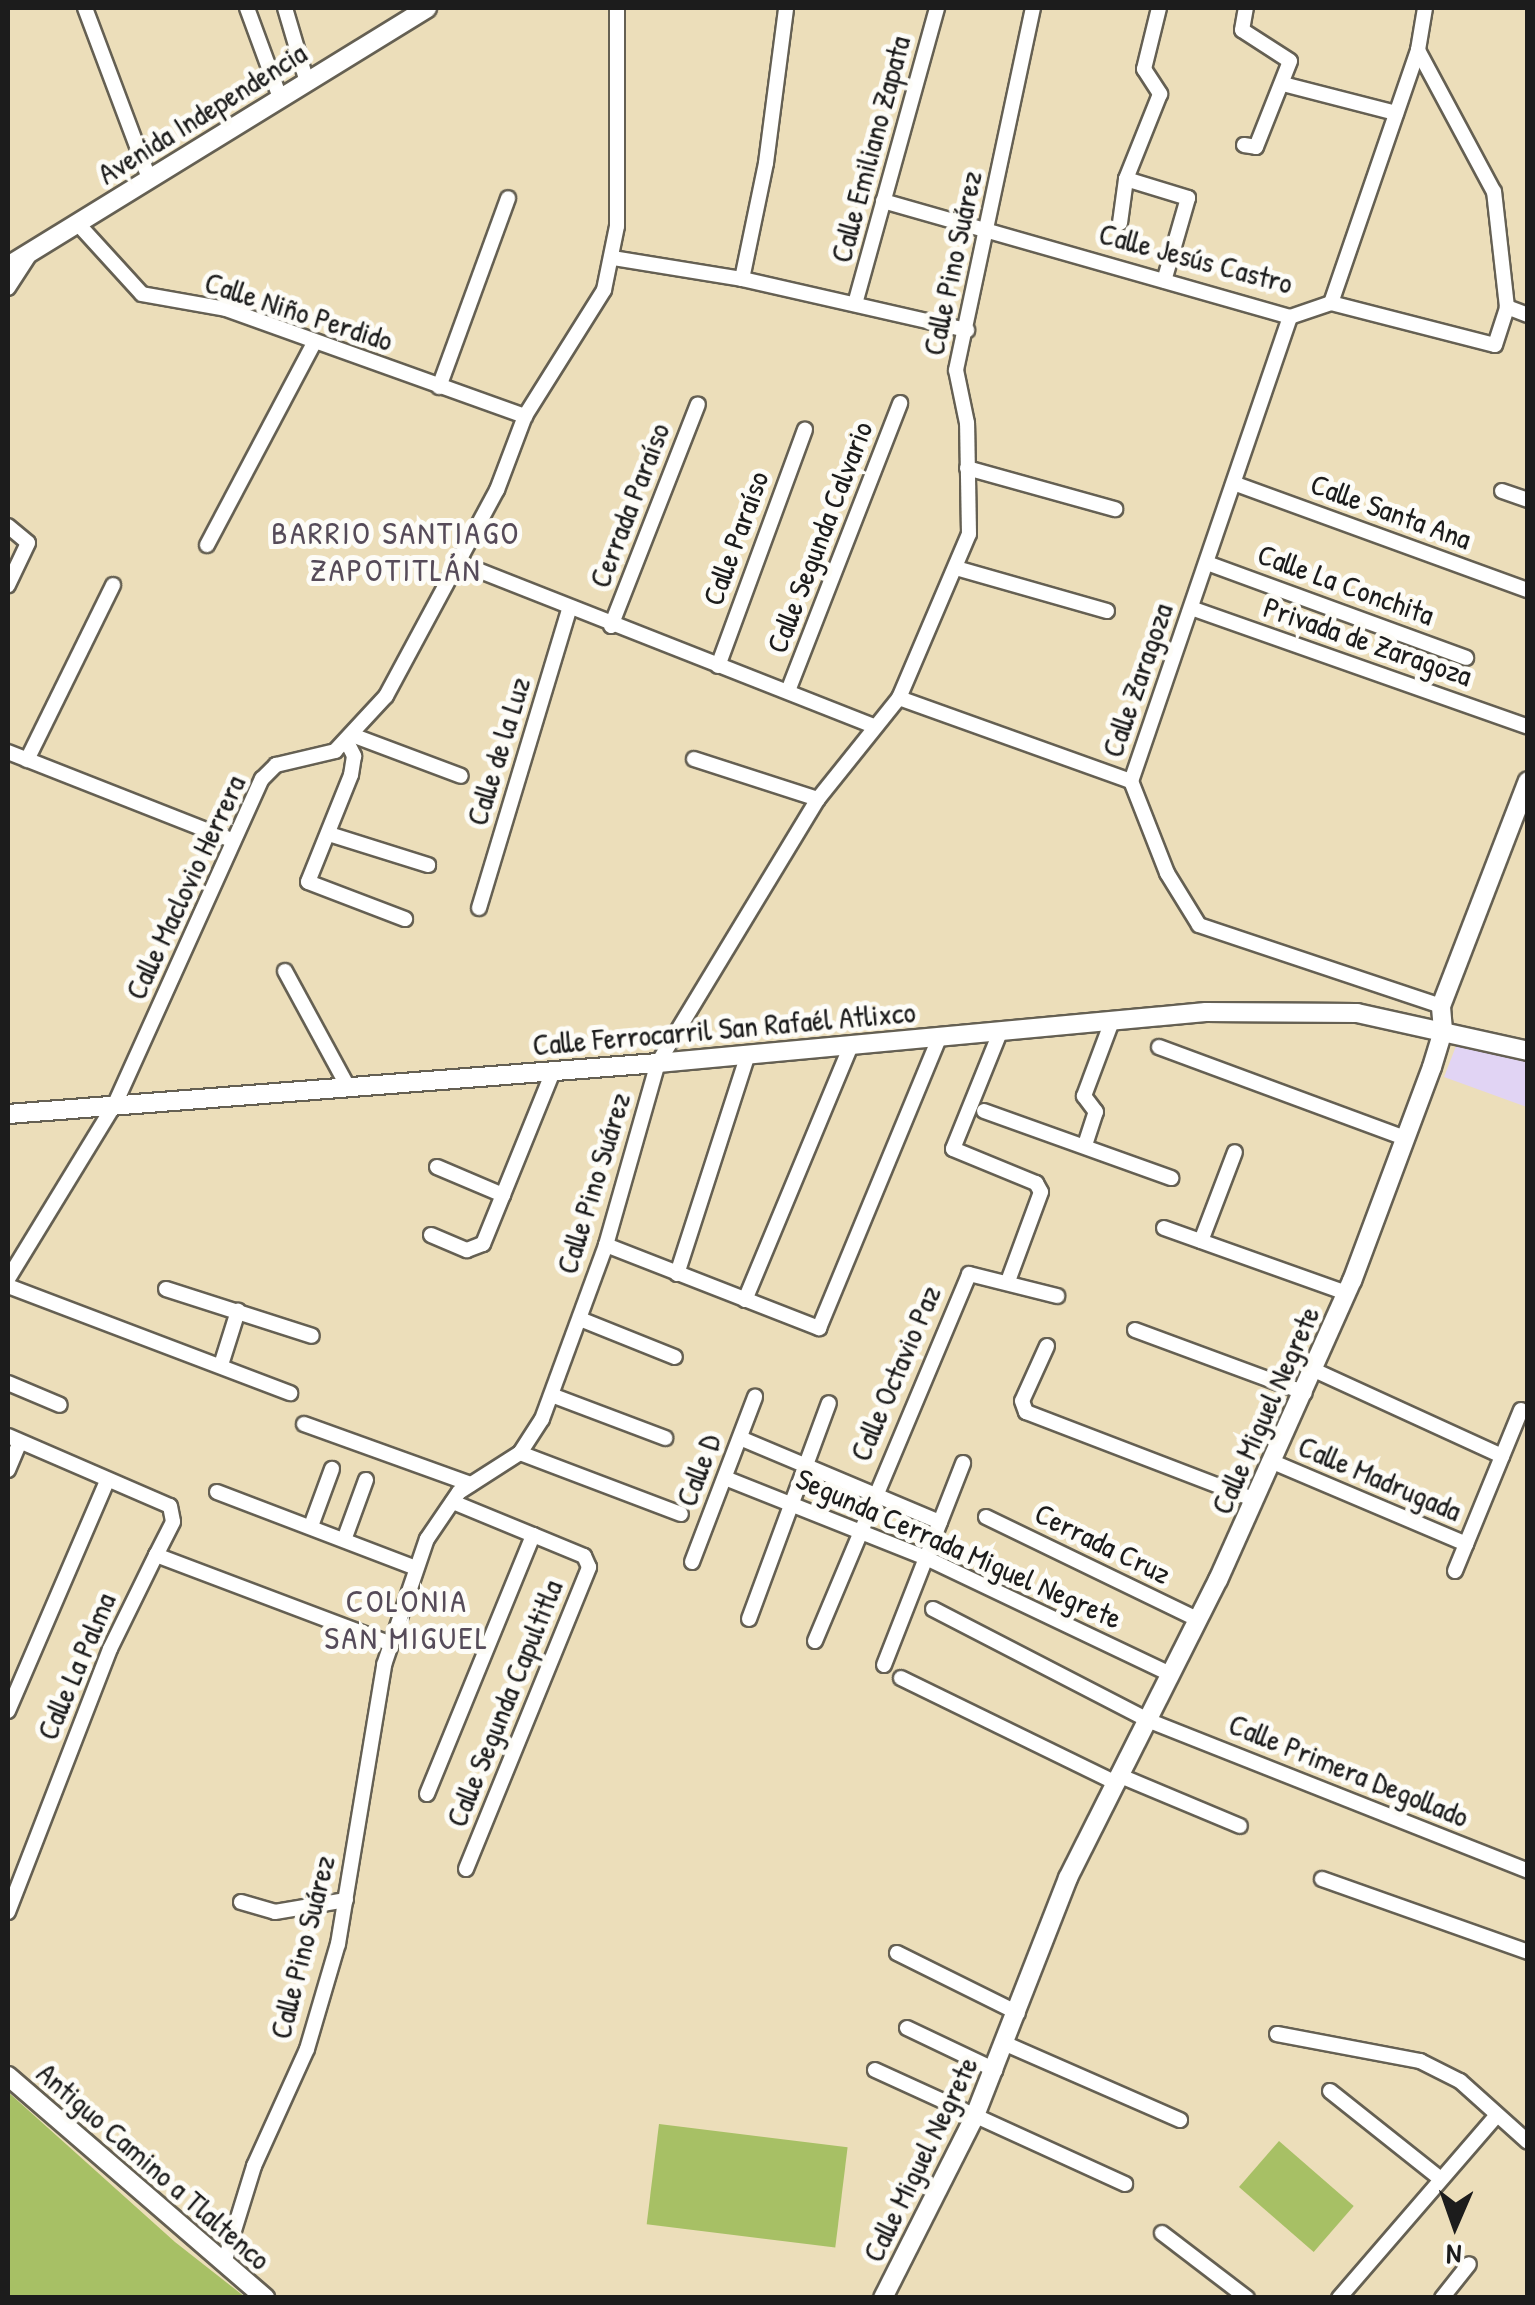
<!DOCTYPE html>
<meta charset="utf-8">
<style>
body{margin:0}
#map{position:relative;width:1535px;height:2305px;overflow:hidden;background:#ecdeba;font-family:"Patrick Hand",sans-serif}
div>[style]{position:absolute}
.built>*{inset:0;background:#e1d4f4}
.green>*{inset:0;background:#a7c065;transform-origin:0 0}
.roads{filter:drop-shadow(2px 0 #656053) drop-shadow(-2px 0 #656053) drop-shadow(0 2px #656053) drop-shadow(0 -2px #656053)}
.minor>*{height:14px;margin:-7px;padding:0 7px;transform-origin:7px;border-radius:7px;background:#fff}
.tertiary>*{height:18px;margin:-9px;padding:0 9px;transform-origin:9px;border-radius:9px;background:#fff}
span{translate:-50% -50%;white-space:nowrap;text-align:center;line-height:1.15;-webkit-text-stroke:10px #fdfcf7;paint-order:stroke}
.street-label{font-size:30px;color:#1c1c1c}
.neighbourhood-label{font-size:32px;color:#564b59;letter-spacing:2.5px}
.frame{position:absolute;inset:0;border:10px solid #1c1c1c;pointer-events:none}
.north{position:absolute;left:1405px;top:2175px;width:100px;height:100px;-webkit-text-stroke:8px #fdfcf7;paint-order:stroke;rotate:182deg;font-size:28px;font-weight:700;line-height:40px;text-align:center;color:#1c1c1c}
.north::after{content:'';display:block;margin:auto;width:35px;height:45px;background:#1c1c1c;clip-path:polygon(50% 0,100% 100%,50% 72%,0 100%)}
</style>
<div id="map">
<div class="built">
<div style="clip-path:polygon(1458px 1041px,1527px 1059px,1527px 1107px,1444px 1077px)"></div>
</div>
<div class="green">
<div style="clip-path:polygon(8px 2092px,175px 2242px,245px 2297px,8px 2297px)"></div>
<div style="left:659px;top:2124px;width:190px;height:101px;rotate:7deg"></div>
<div style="left:1279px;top:2141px;width:99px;height:61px;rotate:41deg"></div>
</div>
<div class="roads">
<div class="minor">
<div style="left:85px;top:8px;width:179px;rotate:69.4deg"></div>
<div style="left:247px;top:8px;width:93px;rotate:69.8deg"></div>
<div style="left:285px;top:8px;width:74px;rotate:73.5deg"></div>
<div style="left:1159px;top:8px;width:63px;rotate:103.8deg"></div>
<div style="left:1144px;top:69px;width:30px;rotate:57deg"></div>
<div style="left:1160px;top:94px;width:92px;rotate:111.8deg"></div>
<div style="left:1126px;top:179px;width:65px;rotate:17deg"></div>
<div style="left:1188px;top:198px;width:86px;rotate:106.1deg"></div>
<div style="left:1283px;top:84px;width:117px;rotate:14.4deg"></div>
<div style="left:1244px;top:145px;width:12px;rotate:9deg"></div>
<div style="left:1256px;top:147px;width:92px;rotate:-68.4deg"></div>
<div style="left:1290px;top:61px;width:57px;rotate:-147.1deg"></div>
<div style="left:1242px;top:30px;width:22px;rotate:-80deg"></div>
<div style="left:883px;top:201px;width:423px;rotate:15.9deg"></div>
<div style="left:1290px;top:317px;width:43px;rotate:-18.9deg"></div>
<div style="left:1331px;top:303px;width:169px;rotate:14.4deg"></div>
<div style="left:1495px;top:345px;width:40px;rotate:-72deg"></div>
<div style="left:1507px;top:307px;width:116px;rotate:-96.4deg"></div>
<div style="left:1494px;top:192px;width:161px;rotate:-118.2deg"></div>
<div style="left:1120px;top:223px;width:44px;rotate:-82.2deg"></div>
<div style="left:79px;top:225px;width:93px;rotate:47.6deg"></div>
<div style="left:142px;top:294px;width:85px;rotate:10.1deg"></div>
<div style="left:226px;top:309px;width:318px;rotate:19.7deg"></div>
<div style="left:613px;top:258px;width:131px;rotate:9.2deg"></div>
<div style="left:742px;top:279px;width:231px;rotate:12.8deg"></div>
<div style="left:742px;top:279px;width:118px;rotate:-78.3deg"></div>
<div style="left:766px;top:163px;width:156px;rotate:-82.6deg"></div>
<div style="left:8px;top:288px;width:37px;rotate:-57deg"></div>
<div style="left:1331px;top:303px;width:268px;rotate:-71deg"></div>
<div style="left:1418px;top:50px;width:43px;rotate:-80.5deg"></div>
<div style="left:855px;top:304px;width:307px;rotate:-74.5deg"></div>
<div style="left:1507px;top:307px;width:22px;rotate:21deg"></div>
<div style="left:1290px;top:317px;width:490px;rotate:108.9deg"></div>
<div style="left:1131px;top:781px;width:99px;rotate:68.6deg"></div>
<div style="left:1167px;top:873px;width:61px;rotate:58.4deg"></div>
<div style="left:1199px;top:925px;width:255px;rotate:18.5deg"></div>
<div style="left:439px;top:387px;width:201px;rotate:-69.9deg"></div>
<div style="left:967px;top:468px;width:154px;rotate:15.5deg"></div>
<div style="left:1236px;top:484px;width:311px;rotate:20deg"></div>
<div style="left:1502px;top:491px;width:28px;rotate:19deg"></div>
<div style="left:8px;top:526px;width:26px;rotate:40deg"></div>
<div style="left:28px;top:543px;width:47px;rotate:115.5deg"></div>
<div style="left:207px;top:545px;width:229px;rotate:-62.1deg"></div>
<div style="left:460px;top:563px;width:445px;rotate:21.5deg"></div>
<div style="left:1207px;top:563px;width:276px;rotate:20.1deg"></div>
<div style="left:956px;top:568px;width:157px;rotate:15.9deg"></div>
<div style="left:1191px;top:608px;width:357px;rotate:19.4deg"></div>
<div style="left:611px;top:626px;width:238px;rotate:-68.6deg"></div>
<div style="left:718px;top:666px;width:252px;rotate:-69.8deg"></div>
<div style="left:788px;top:691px;width:309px;rotate:-68.7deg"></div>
<div style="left:899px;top:698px;width:246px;rotate:19.7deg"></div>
<div style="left:352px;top:735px;width:116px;rotate:20.6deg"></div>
<div style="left:347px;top:742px;width:16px;rotate:63deg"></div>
<div style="left:354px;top:756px;width:19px;rotate:99deg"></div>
<div style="left:351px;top:775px;width:115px;rotate:111.9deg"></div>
<div style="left:308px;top:882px;width:104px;rotate:20.9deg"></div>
<div style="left:8px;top:752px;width:240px;rotate:21.5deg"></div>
<div style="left:694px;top:759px;width:130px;rotate:17.9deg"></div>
<div style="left:27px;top:760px;width:195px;rotate:-63.8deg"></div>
<div style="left:329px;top:834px;width:104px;rotate:17.4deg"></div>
<div style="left:479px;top:908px;width:312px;rotate:-73.2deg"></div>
<div style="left:285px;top:971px;width:132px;rotate:61.5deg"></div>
<div style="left:1001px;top:1030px;width:128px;rotate:112deg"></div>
<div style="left:953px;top:1149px;width:90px;rotate:22.3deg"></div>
<div style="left:1036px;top:1183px;width:10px;rotate:61deg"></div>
<div style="left:1041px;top:1192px;width:95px;rotate:110.3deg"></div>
<div style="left:1159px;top:1047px;width:262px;rotate:20.3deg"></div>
<div style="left:984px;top:1111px;width:199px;rotate:19.7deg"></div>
<div style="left:1085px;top:1145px;width:35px;rotate:-72deg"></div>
<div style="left:1096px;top:1112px;width:20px;rotate:-127deg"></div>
<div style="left:1084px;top:1096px;width:80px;rotate:-69.5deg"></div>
<div style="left:437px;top:1167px;width:72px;rotate:23deg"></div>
<div style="left:1164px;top:1228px;width:194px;rotate:19.6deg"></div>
<div style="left:431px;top:1235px;width:39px;rotate:23deg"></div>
<div style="left:467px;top:1250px;width:17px;rotate:-21deg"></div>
<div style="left:483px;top:1244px;width:186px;rotate:-67.9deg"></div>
<div style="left:1201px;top:1241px;width:95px;rotate:-69.1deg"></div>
<div style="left:606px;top:1245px;width:229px;rotate:21.3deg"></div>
<div style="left:819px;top:1328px;width:316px;rotate:-67.5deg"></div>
<div style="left:677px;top:1274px;width:231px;rotate:-72.1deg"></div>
<div style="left:8px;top:1279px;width:205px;rotate:-58.6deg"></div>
<div style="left:115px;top:1104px;width:357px;rotate:-65.7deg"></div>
<div style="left:262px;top:779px;width:20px;rotate:-45deg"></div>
<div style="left:276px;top:765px;width:61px;rotate:-13.3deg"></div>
<div style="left:335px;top:751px;width:75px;rotate:-47.2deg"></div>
<div style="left:386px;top:696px;width:234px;rotate:-61.7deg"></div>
<div style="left:497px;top:490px;width:79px;rotate:-69.3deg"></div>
<div style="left:525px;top:416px;width:149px;rotate:-57.9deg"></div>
<div style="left:604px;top:290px;width:65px;rotate:-78.5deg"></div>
<div style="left:617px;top:226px;width:218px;rotate:-90deg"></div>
<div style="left:8px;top:1286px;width:302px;rotate:20.8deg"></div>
<div style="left:166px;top:1289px;width:153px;rotate:17.8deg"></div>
<div style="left:745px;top:1300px;width:276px;rotate:-67.4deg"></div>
<div style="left:580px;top:1319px;width:102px;rotate:21.8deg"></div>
<div style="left:1135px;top:1330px;width:181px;rotate:20.3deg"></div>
<div style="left:1047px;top:1346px;width:60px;rotate:114.4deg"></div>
<div style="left:1022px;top:1401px;width:12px;rotate:70deg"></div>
<div style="left:1026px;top:1412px;width:245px;rotate:21deg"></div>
<div style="left:221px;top:1365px;width:57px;rotate:-72.5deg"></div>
<div style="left:1314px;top:1370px;width:207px;rotate:24.6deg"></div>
<div style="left:8px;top:1383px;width:56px;rotate:22.9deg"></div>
<div style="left:554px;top:1396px;width:119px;rotate:20.7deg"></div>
<div style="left:304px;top:1424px;width:177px;rotate:19.8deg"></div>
<div style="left:8px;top:1436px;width:176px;rotate:23.4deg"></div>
<div style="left:170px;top:1506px;width:16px;rotate:79deg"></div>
<div style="left:173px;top:1522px;width:37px;rotate:117deg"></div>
<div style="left:156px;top:1555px;width:251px;rotate:20.7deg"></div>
<div style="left:740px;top:1438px;width:217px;rotate:22.8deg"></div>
<div style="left:520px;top:1453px;width:172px;rotate:20.8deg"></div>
<div style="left:1273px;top:1462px;width:210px;rotate:23deg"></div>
<div style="left:8px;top:1470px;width:30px;rotate:-67deg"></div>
<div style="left:725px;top:1478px;width:216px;rotate:21.7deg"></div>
<div style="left:926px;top:1558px;width:270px;rotate:25.4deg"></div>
<div style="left:217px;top:1492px;width:213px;rotate:20.9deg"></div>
<div style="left:986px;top:1517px;width:234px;rotate:25.8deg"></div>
<div style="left:311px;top:1526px;width:61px;rotate:-69.8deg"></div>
<div style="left:344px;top:1540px;width:64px;rotate:-69.9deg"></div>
<div style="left:692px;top:1562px;width:177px;rotate:-69.1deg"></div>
<div style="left:1455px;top:1571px;width:174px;rotate:-67.7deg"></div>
<div style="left:933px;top:1609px;width:244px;rotate:27.3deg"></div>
<div style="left:1150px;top:1721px;width:407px;rotate:21.6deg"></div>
<div style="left:749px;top:1619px;width:230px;rotate:-69.7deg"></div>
<div style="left:815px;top:1641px;width:398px;rotate:-67.2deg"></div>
<div style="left:969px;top:1274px;width:91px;rotate:14deg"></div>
<div style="left:884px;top:1665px;width:217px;rotate:-68.6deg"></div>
<div style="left:901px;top:1678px;width:237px;rotate:26deg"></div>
<div style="left:8px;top:1711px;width:250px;rotate:-66.7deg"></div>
<div style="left:1118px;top:1775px;width:132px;rotate:22.7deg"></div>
<div style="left:427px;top:1794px;width:280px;rotate:-67.7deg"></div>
<div style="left:533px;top:1535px;width:87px;rotate:-157.6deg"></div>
<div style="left:466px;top:1869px;width:326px;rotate:-67.8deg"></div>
<div style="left:589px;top:1567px;width:12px;rotate:-114deg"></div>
<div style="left:584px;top:1556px;width:55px;rotate:-157.6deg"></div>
<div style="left:1322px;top:1879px;width:219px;rotate:19.5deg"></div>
<div style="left:241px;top:1902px;width:35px;rotate:16deg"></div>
<div style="left:275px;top:1912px;width:72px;rotate:-9.6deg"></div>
<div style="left:8px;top:1912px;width:282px;rotate:-68.8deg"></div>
<div style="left:110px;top:1649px;width:105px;rotate:-63.9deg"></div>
<div style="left:897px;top:1953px;width:135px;rotate:26.4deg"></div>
<div style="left:907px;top:2028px;width:98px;rotate:25.5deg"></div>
<div style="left:1277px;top:2034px;width:146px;rotate:10.7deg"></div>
<div style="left:1420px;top:2061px;width:45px;rotate:26.6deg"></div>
<div style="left:1460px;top:2081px;width:91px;rotate:41.9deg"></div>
<div style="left:1006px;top:2044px;width:190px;rotate:23.6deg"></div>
<div style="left:875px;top:2070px;width:275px;rotate:24.5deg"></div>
<div style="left:1330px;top:2091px;width:137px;rotate:38.5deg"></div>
<div style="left:1162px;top:2233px;width:107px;rotate:37.4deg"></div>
<div style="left:224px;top:2263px;width:102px;rotate:-72.8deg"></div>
<div style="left:254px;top:2166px;width:128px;rotate:-65.6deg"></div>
<div style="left:307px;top:2049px;width:109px;rotate:-73.6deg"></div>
<div style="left:338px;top:1944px;width:283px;rotate:-80.6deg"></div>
<div style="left:384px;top:1665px;width:133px;rotate:-71.2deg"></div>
<div style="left:427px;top:1539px;width:57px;rotate:-55.8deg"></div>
<div style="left:459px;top:1492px;width:72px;rotate:-32.6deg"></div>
<div style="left:520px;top:1453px;width:40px;rotate:-57.1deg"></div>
<div style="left:542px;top:1419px;width:185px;rotate:-69.8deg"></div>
<div style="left:606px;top:1245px;width:189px;rotate:-74.1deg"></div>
<div style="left:658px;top:1063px;width:309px;rotate:-58.8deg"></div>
<div style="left:818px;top:799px;width:129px;rotate:-51.3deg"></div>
<div style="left:899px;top:698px;width:178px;rotate:-66.9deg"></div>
<div style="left:969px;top:534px;width:111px;rotate:-91deg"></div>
<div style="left:967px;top:423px;width:54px;rotate:-101.7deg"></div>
<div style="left:956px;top:370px;width:370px;rotate:-78deg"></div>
<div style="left:1339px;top:2298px;width:240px;rotate:-49.2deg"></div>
<div style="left:1442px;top:2298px;width:43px;rotate:-51.5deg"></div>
</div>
<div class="tertiary">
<div style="left:8px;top:266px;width:492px;rotate:-31.6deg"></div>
<div style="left:8px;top:1114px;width:652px;rotate:-4.49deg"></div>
<div style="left:658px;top:1063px;width:550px;rotate:-5.32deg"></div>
<div style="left:1206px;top:1012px;width:151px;rotate:0.4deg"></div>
<div style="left:1357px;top:1013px;width:175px;rotate:12.5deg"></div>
<div style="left:8px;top:2076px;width:340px;rotate:40.8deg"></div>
<div style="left:883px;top:2298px;width:202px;rotate:-63.2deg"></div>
<div style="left:974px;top:2118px;width:258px;rotate:-68.6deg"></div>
<div style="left:1068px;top:1878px;width:334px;rotate:-63.3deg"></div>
<div style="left:1218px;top:1580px;width:328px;rotate:-65.9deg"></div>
<div style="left:1352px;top:1281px;width:228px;rotate:-69.5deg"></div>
<div style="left:1432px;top:1067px;width:39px;rotate:-73deg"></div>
<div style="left:1443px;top:1030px;width:24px;rotate:-95deg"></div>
<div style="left:1441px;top:1006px;width:241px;rotate:-68.9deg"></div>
</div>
</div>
<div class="street-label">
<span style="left:202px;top:113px;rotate:-32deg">Avenida Independencia</span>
<span style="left:870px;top:149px;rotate:-75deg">Calle Emiliano Zapata</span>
<span style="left:1196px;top:258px;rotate:15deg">Calle Jesús Castro</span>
<span style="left:952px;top:263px;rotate:-78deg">Calle Pino Suárez</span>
<span style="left:299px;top:311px;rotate:18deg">Calle Niño Perdido</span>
<span style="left:629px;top:505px;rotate:-69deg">Cerrada Paraíso</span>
<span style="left:1391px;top:511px;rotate:20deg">Calle Santa Ana</span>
<span style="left:819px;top:537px;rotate:-69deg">Calle Segunda Calvario</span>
<span style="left:735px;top:538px;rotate:-70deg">Calle Paraíso</span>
<span style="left:1346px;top:584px;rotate:20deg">Calle La Conchita</span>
<span style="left:1368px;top:641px;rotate:19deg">Privada de Zaragoza</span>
<span style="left:1137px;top:680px;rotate:-71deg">Calle Zaragoza</span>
<span style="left:498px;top:751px;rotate:-73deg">Calle de la Luz</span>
<span style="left:185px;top:887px;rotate:-65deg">Calle Maclovio Herrera</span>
<span style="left:724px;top:1028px;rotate:-5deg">Calle Ferrocarril San Rafaél Atlixco</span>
<span style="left:593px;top:1183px;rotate:-73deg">Calle Pino Suárez</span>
<span style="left:895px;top:1373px;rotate:-67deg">Calle Octavio Paz</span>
<span style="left:1265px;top:1410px;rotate:-66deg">Calle Miguel Negrete</span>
<span style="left:698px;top:1470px;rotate:-69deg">Calle D</span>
<span style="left:1380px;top:1478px;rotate:23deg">Calle Madrugada</span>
<span style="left:1103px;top:1543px;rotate:26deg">Cerrada Cruz</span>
<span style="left:959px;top:1548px;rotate:24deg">Segunda Cerrada Miguel Negrete</span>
<span style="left:76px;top:1666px;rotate:-67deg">Calle La Palma</span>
<span style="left:504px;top:1703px;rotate:-68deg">Calle Segunda Capultitla</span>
<span style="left:1349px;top:1770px;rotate:22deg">Calle Primera Degollado</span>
<span style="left:302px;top:1947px;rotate:-76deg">Calle Pino Suárez</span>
<span style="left:920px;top:2159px;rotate:-64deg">Calle Miguel Negrete</span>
<span style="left:154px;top:2166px;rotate:41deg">Antiguo Camino a Tlaltenco</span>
</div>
<div class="neighbourhood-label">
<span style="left:396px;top:552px">BARRIO SANTIAGO<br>ZAPOTITLÁN</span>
<span style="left:407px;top:1620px">COLONIA<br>SAN MIGUEL</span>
</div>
<div class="frame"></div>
<div class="north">N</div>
</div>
